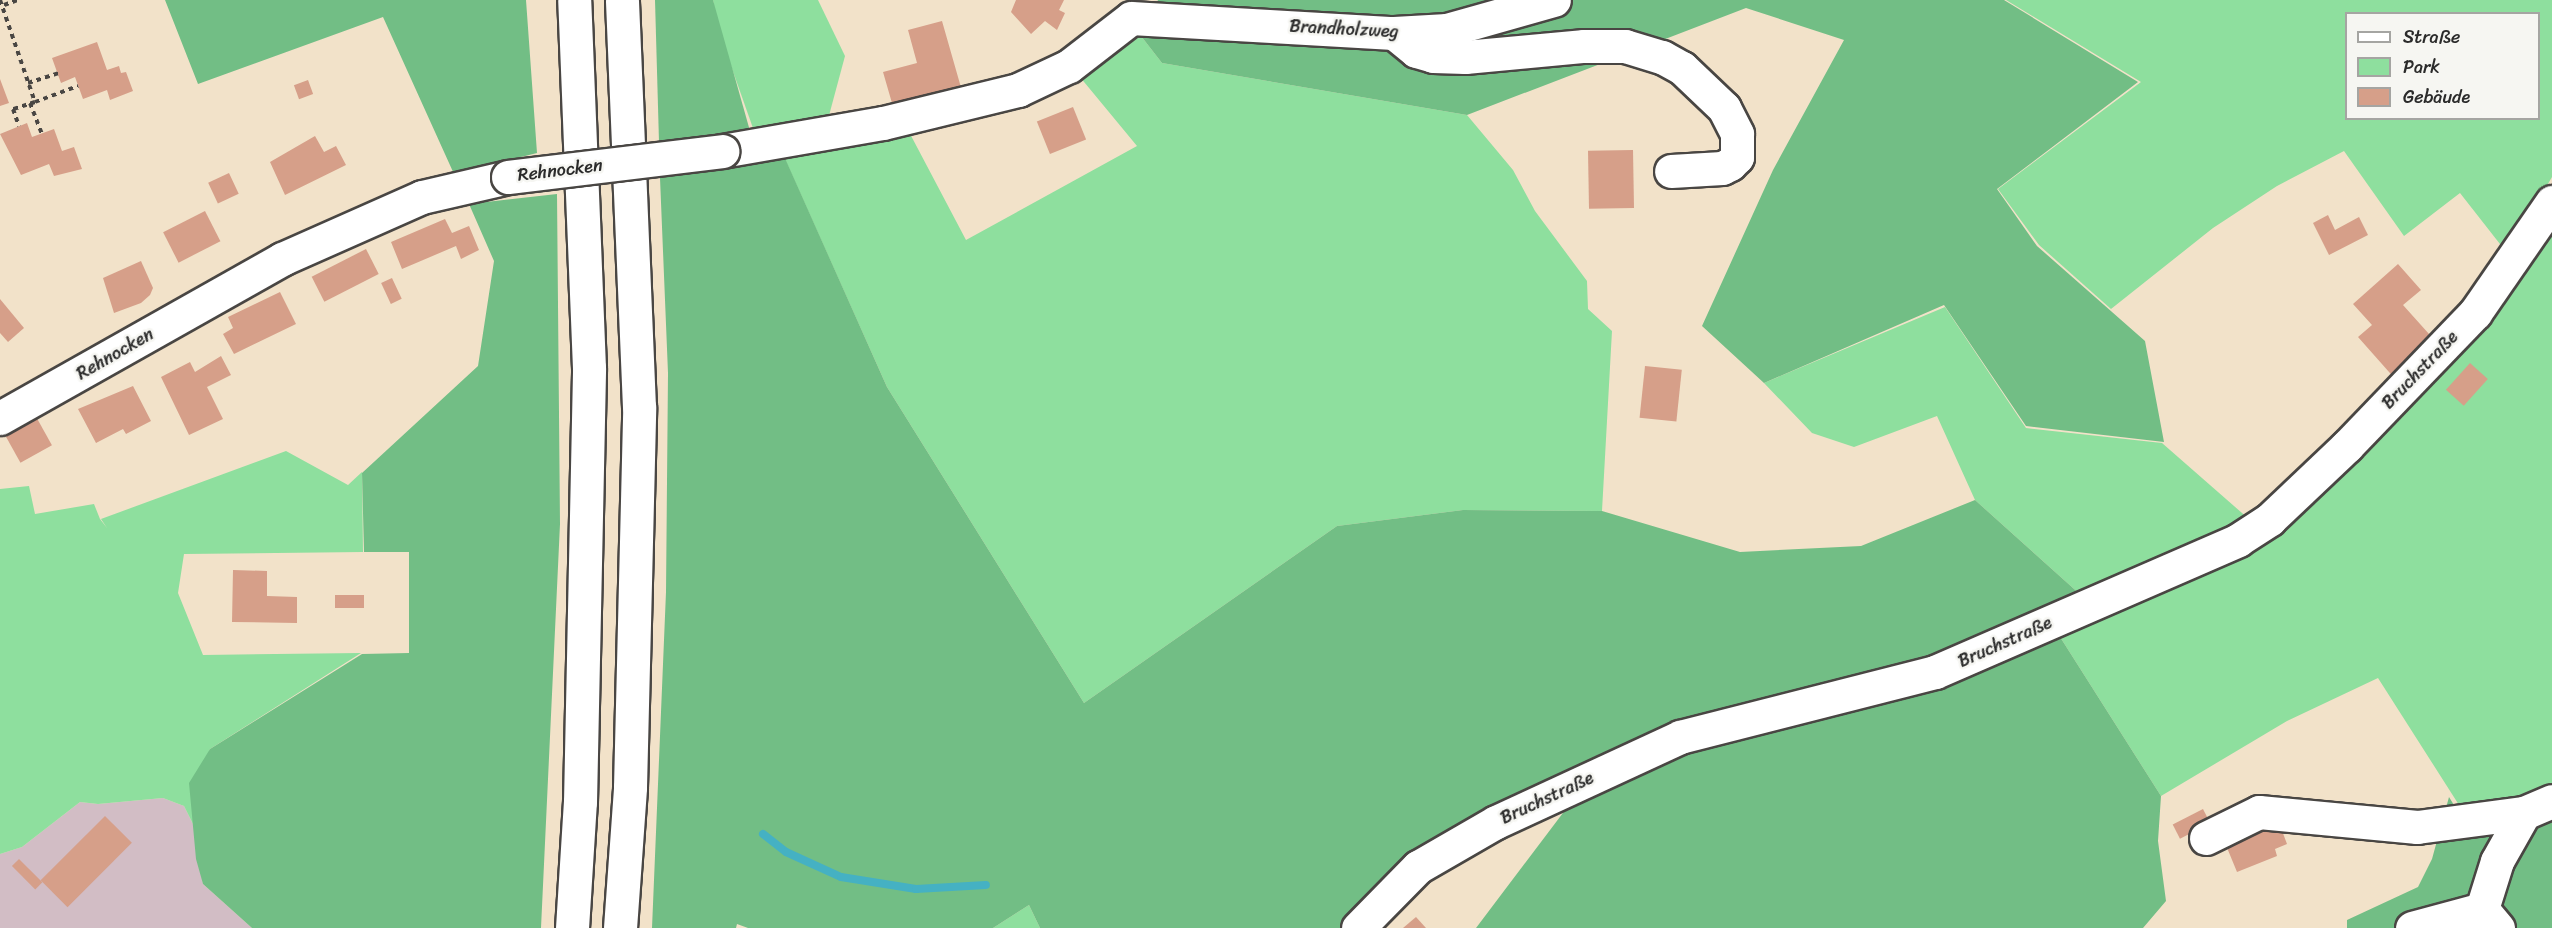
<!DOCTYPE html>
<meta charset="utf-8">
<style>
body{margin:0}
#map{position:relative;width:2552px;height:928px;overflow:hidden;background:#f2e2c9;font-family:Sriracha,sans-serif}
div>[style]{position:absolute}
.industrial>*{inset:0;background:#d2bdc5}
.green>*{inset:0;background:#8edf9e}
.forest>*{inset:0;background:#72be85}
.stream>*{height:8px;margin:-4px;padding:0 4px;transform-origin:4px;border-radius:4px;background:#45b1c3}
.building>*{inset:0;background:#d69f89;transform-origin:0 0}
.path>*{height:4px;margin-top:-2px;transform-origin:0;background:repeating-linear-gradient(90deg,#494643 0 4.5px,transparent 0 9px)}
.roads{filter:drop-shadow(2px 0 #494643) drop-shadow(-2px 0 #494643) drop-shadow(0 2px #494643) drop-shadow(0 -2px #494643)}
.minor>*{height:33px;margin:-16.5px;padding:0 16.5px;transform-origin:16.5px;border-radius:16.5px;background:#fff}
.highway>*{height:33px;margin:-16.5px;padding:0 16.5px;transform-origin:16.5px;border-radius:16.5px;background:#fff}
.bridges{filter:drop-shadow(2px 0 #494643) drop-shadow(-2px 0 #494643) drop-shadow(0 2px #494643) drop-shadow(0 -2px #494643)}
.minor-bridge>*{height:33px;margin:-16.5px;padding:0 16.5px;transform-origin:16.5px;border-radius:16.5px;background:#fff}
span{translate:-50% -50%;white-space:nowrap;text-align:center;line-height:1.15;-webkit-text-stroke:5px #f6f6f2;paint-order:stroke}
.street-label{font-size:18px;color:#2b2b2b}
.legend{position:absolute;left:2345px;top:12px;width:195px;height:108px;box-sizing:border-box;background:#f6f6f2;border:2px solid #a5a5a2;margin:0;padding:8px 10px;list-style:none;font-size:18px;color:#2b2b2b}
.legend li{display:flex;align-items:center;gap:12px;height:30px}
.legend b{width:30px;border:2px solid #a5a5a2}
</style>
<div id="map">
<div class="industrial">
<div style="clip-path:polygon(163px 798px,184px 806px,194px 826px,203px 884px,252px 928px,0 928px,0 854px,22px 847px,80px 802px,98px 804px)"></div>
</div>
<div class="green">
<div style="clip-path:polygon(713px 0,818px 0,845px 56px,827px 123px,754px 131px,718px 29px)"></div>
<div style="clip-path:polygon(evenodd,2006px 0,2552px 0,2552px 177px,2507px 253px,2460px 193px,2404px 236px,2344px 151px,2277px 186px,2213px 228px,2111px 309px,2039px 245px,1998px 189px,2141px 82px,2006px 0,2346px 14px,2538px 14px,2538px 118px,2346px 118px,2346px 14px)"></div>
<div style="clip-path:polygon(1141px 36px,1162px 63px,1467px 115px,1513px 170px,1535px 211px,1587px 281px,1588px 309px,1612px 331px,1602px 511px,1463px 510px,1337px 526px,1084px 703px,887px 387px,784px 157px,908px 130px,966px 240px,1137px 146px,1075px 71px)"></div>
<div style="clip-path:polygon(2552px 230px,2552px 792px,2466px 816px,2378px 678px,2287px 721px,2161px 796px,2055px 629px,2248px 544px)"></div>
<div style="clip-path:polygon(1945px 307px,2026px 428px,2162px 443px,2250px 520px,2083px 597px,1975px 500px,1937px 416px,1854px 447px,1812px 433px,1764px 383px)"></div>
<div style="clip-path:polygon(286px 451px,348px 485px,362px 472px,363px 552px,184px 554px,178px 593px,203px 655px,361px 653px,210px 749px,192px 803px,194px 826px,184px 806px,163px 798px,98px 804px,80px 802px,22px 847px,0 854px,0 489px,29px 486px,35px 514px,94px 504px,100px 519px,107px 528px,101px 519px)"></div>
<div style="clip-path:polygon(1029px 905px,1040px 928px,993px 928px)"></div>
</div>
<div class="forest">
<div style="clip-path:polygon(165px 0,526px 0,537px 153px,454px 174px,383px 17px,198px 84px)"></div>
<div style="clip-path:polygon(655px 0,713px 0,750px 131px,659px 142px)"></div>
<div style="clip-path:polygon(1158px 0,2004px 0,2138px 82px,1997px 189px,2037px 246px,2145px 341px,2164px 442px,2026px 426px,1944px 305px,1764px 383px,1702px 326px,1773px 170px,1844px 40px,1746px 8px,1467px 115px,1162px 63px,1141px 36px)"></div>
<div style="clip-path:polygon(784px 156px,887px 387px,1084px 703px,1337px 526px,1463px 510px,1602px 511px,1740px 552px,1861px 546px,1975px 500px,2083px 597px,1910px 675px,1645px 740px,1345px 928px,1040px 928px,1029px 905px,993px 928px,748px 928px,737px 924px,736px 928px,652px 928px,666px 592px,668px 373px,660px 178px)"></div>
<div style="clip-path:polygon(557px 194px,560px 524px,541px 928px,252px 928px,203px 884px,196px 859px,189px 783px,210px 749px,362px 654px,409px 653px,409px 552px,364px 552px,362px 473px,478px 366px,494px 261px,469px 204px)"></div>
<div style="clip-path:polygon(2055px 629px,2161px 796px,2158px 841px,2166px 901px,2143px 928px,1476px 928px,1575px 797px,1674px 749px)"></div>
<div style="clip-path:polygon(2449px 797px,2468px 828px,2552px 810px,2552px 928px,2347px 928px,2347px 920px,2418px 887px,2432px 859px)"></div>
</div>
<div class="stream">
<div style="left:763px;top:834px;width:29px;rotate:38deg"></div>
<div style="left:786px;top:852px;width:60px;rotate:24.4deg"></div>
<div style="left:841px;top:877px;width:76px;rotate:9.1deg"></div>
<div style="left:916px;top:889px;width:70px;rotate:-3.3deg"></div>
</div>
<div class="building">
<div style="clip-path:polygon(1016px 0,1064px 0,1059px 10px,1065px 13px,1057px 30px,1045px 21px,1031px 34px,1011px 12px)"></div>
<div style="clip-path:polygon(942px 21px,962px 91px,894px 110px,883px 72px,917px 63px,908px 30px)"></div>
<div style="clip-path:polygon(97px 42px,107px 70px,119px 66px,121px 73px,126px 72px,133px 91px,110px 100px,107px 90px,83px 99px,75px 77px,61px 83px,52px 58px)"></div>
<div style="clip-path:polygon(0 79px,9px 103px,0 106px)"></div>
<div style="left:308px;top:80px;width:15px;height:15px;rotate:70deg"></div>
<div style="left:1073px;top:107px;width:35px;height:39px;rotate:68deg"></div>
<div style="clip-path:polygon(27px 123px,32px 137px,54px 129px,62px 151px,74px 147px,82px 169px,54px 176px,49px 164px,21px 175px,0 134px)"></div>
<div style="clip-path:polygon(315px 136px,324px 152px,336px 146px,346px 165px,285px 195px,270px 162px)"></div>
<div style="left:1633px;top:150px;width:58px;height:45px;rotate:89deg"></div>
<div style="left:229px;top:173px;width:23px;height:23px;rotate:65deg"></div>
<div style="left:205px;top:211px;width:34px;height:47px;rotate:63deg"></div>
<div style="clip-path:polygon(2328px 215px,2335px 230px,2359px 217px,2368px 235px,2329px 255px,2313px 223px)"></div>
<div style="clip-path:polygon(445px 219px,452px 233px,469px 226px,479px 250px,461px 259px,456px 246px,402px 269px,391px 242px)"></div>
<div style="left:366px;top:249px;width:28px;height:61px;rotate:63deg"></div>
<div style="clip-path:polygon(141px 261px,153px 288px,150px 295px,141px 303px,114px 313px,103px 278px)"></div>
<div style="clip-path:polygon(2398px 264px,2421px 290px,2403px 305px,2438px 344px,2397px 381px,2358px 337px,2372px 325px,2353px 304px)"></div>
<div style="left:392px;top:278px;width:23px;height:12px;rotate:65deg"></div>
<div style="clip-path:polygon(280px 292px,296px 324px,234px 354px,223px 334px,233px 328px,228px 317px)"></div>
<div style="clip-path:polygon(0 299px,24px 328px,8px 342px,0 333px)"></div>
<div style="clip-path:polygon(221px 356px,231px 375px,207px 387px,223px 419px,189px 435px,161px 377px,190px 362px,195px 372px)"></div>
<div style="left:2470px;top:363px;width:24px;height:36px;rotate:42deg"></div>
<div style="left:1645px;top:366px;width:37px;height:52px;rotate:6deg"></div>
<div style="clip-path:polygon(133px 386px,151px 421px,126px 434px,123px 429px,96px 443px,78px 409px)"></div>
<div style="left:34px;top:413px;width:37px;height:36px;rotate:61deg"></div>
<div style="clip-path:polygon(233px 570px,267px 571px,267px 596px,297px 597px,297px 623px,232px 622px)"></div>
<div style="left:335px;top:595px;width:29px;height:13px"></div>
<div style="left:2203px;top:809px;width:16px;height:34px;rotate:63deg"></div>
<div style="left:105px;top:816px;width:38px;height:91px;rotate:45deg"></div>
<div style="clip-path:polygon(2278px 820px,2287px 844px,2275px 849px,2277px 856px,2237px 872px,2223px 838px)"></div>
<div style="left:19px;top:859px;width:33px;height:10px;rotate:45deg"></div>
<div style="clip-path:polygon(1416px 917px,1426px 928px,1403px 928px)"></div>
</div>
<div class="path">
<div style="left:0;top:0;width:108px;rotate:71.1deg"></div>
<div style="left:35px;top:102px;width:23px;rotate:162deg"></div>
<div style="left:13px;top:109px;width:18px;rotate:71deg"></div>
<div style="left:4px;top:5px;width:15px;rotate:-20deg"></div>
<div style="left:28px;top:83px;width:32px;rotate:-18deg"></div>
<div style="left:35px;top:102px;width:46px;rotate:-20.4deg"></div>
<div style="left:30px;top:103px;width:33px;rotate:69deg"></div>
</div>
<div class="roads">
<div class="minor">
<div style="left:1131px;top:18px;width:263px;rotate:3.3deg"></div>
<div style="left:1394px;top:33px;width:53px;rotate:-3.2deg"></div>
<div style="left:1447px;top:30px;width:111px;rotate:-15.7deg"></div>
<div style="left:1394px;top:33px;width:28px;rotate:39deg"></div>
<div style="left:1416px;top:51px;width:18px;rotate:16deg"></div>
<div style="left:1433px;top:56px;width:32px;rotate:2deg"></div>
<div style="left:1465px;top:57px;width:120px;rotate:-5.3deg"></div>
<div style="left:1584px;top:46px;width:41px"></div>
<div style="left:1625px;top:46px;width:39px;rotate:17deg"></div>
<div style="left:1662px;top:57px;width:23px;rotate:29deg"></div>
<div style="left:1682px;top:68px;width:58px;rotate:43.6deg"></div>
<div style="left:1724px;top:108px;width:29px;rotate:63deg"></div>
<div style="left:1737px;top:134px;width:23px;rotate:90deg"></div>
<div style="left:1737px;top:157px;width:10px;rotate:135deg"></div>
<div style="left:1730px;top:164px;width:9px;rotate:153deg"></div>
<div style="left:1722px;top:168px;width:51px;rotate:176.6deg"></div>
<div style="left:722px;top:151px;width:163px;rotate:-9.9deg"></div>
<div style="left:883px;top:123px;width:139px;rotate:-13.7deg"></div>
<div style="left:1018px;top:90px;width:56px;rotate:-25.2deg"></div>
<div style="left:1069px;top:66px;width:78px;rotate:-37.7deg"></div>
<div style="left:0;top:418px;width:324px;rotate:-29.4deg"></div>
<div style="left:282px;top:259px;width:153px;rotate:-23.9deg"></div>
<div style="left:422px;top:197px;width:88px;rotate:-13.1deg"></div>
<div style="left:2206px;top:838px;width:59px;rotate:-26.1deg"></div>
<div style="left:2259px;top:812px;width:159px;rotate:5.4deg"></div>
<div style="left:2417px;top:827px;width:108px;rotate:-7.5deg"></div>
<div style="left:2524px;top:813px;width:30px;rotate:-23deg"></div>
<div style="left:1358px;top:928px;width:86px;rotate:-45.5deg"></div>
<div style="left:1418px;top:867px;width:90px;rotate:-30deg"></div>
<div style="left:1496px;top:822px;width:203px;rotate:-24.8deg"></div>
<div style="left:1680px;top:737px;width:263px;rotate:-14.3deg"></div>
<div style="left:1935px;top:672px;width:331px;rotate:-23.5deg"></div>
<div style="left:2238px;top:540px;width:38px;rotate:-33deg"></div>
<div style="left:2270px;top:519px;width:106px;rotate:-43.5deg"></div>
<div style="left:2347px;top:446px;width:185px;rotate:-46.1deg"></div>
<div style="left:2475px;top:313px;width:135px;rotate:-55.3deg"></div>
<div style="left:2412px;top:928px;width:73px;rotate:-15.2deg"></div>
<div style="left:2498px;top:928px;width:25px;rotate:-130deg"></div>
<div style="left:2482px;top:909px;width:50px;rotate:-72.6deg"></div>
<div style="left:2497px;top:861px;width:55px;rotate:-60.6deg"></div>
</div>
<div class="highway">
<div style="left:572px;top:928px;width:126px;rotate:-86.4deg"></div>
<div style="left:580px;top:802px;width:434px;rotate:-88.8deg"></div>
<div style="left:589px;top:368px;width:368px;rotate:-92.3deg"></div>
<div style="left:620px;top:928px;width:141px;rotate:-85.9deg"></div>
<div style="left:630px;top:787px;width:380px;rotate:-88.6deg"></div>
<div style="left:639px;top:407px;width:407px;rotate:-92.4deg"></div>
</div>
</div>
<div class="bridges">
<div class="minor-bridge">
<div style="left:508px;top:177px;width:216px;rotate:-6.9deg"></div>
</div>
</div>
<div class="street-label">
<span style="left:1344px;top:29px;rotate:3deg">Brandholzweg</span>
<span style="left:560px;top:170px;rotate:-7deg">Rehnocken</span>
<span style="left:115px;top:354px;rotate:-30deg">Rehnocken</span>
<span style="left:2420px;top:370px;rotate:-46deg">Bruchstraße</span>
<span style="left:2005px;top:642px;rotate:-24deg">Bruchstraße</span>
<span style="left:1547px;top:798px;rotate:-25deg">Bruchstraße</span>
</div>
<ul class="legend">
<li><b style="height:8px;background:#fff"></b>Straße</li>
<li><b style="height:16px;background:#8edf9e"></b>Park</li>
<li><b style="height:16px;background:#d69f89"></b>Gebäude</li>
</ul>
</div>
